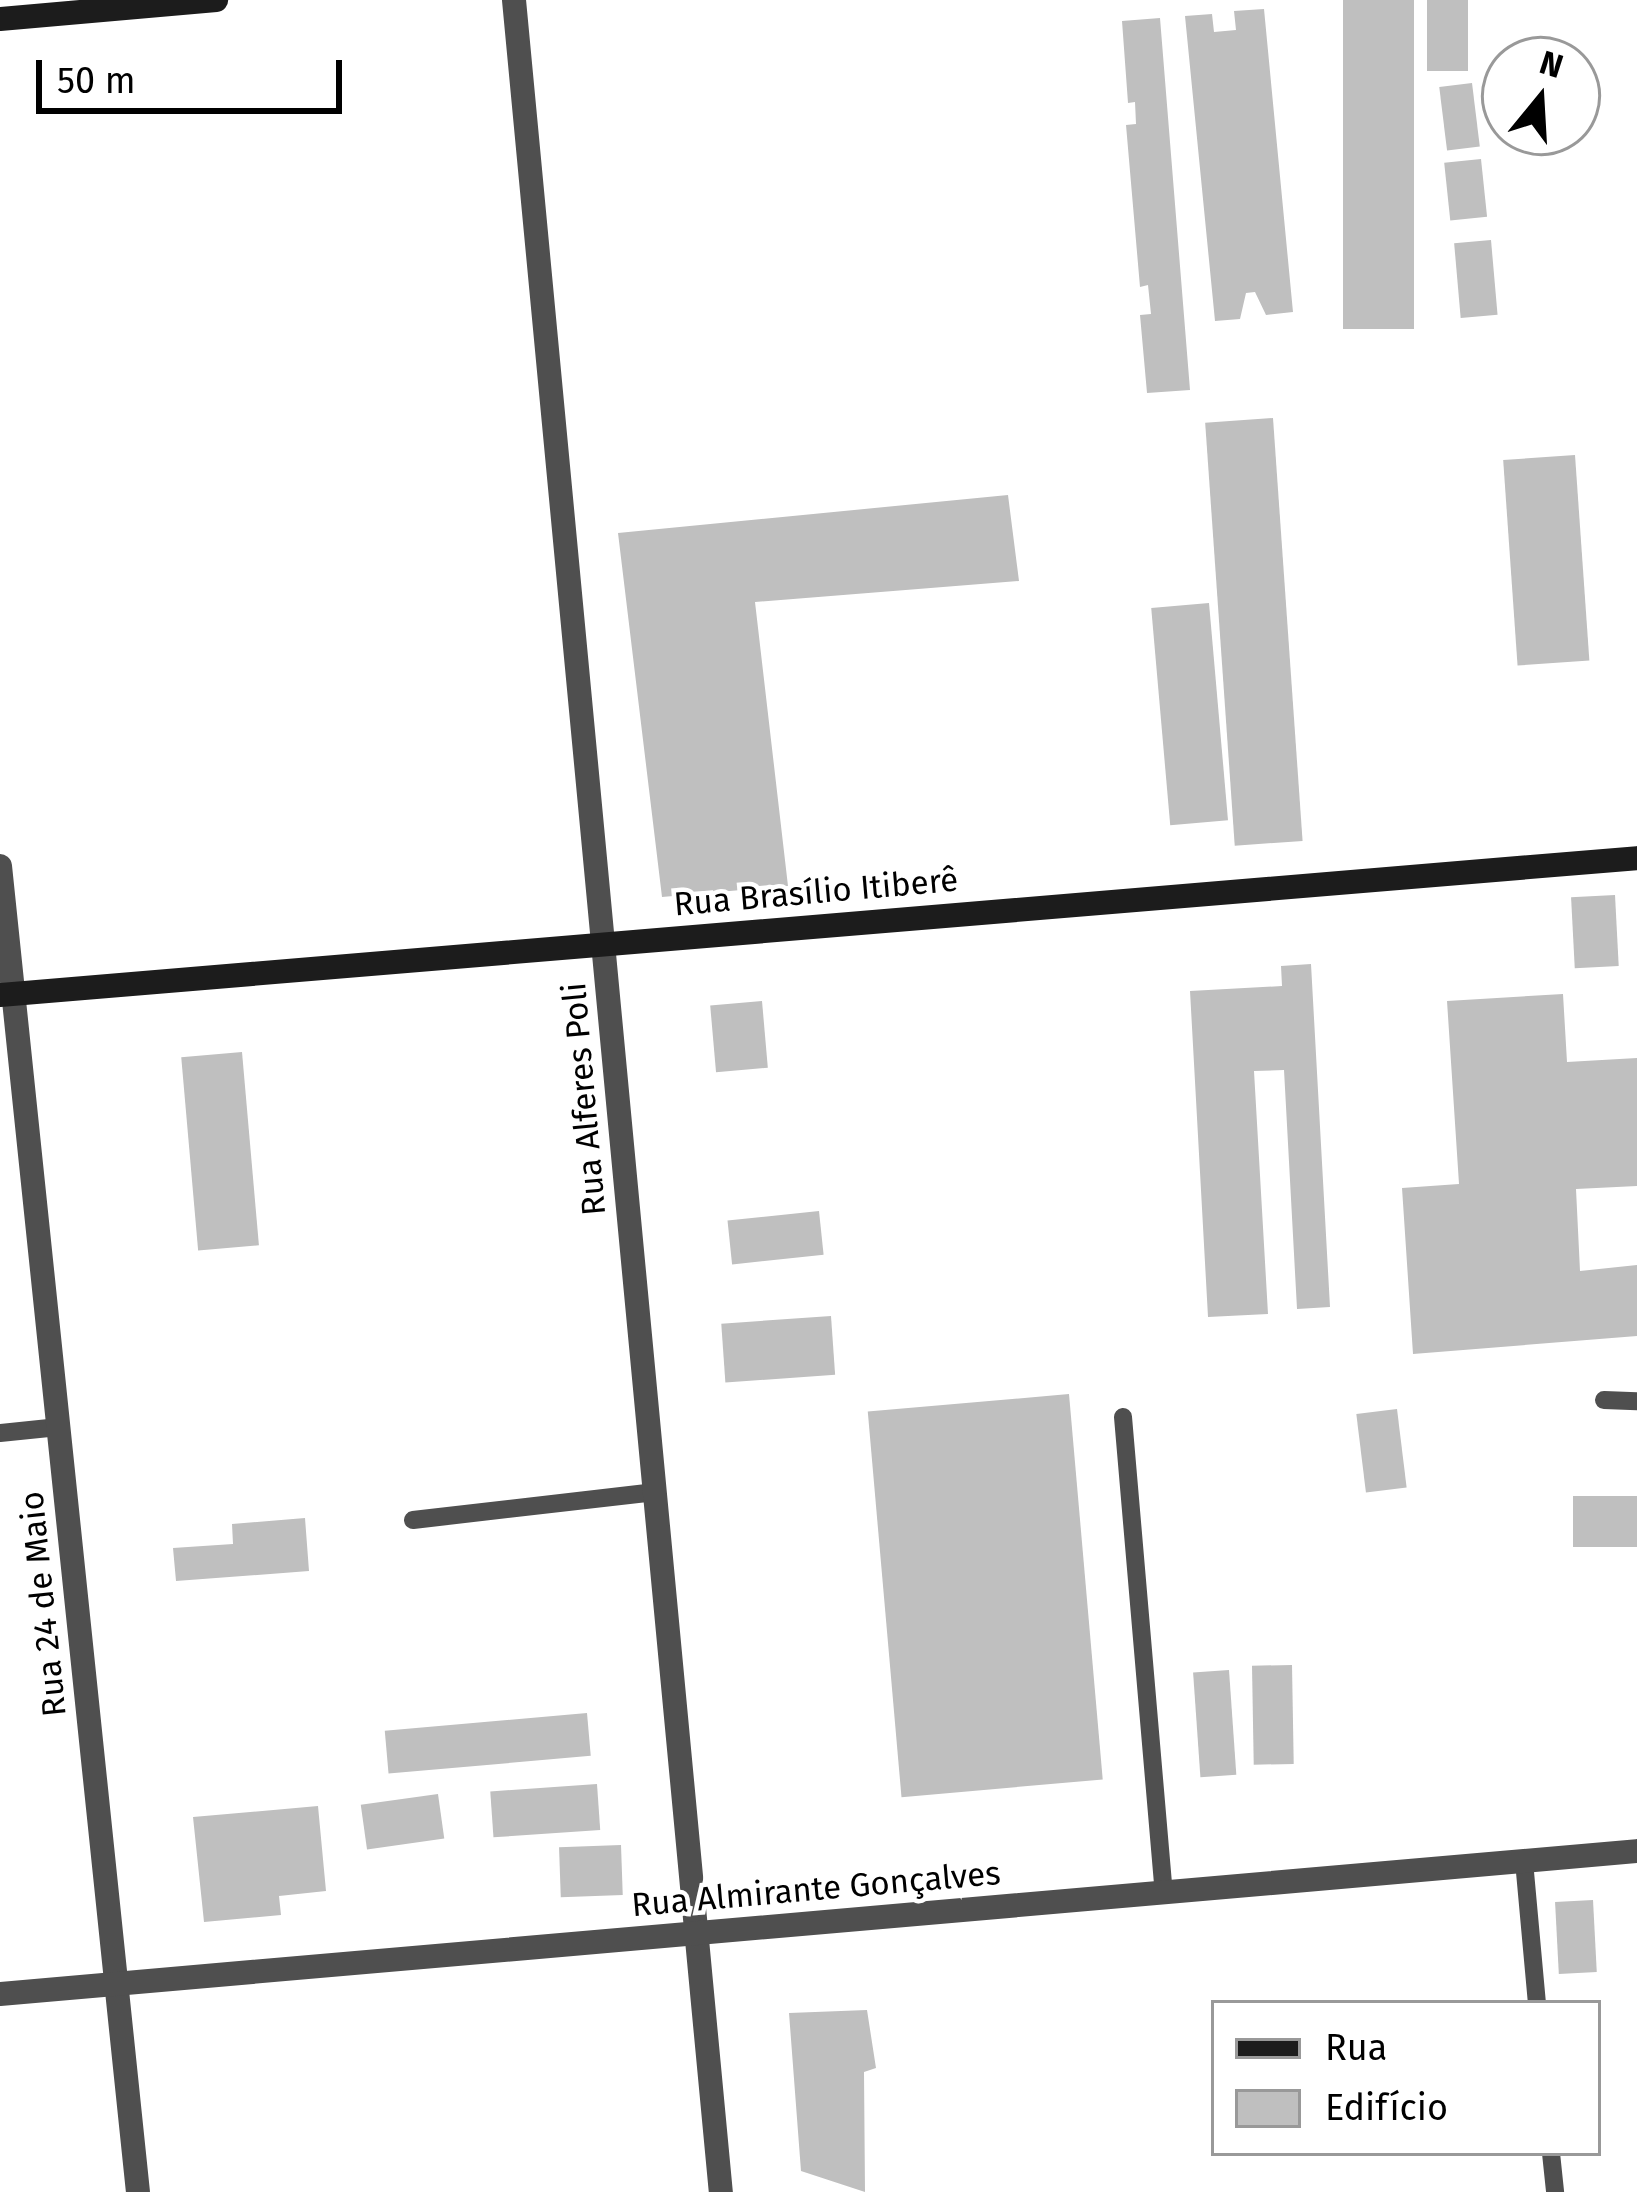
<!DOCTYPE html>
<meta charset="utf-8">
<style>
body{margin:0}
#map{position:relative;width:1637px;height:2192px;overflow:hidden;background:#fff;font-family:"Fira Sans",sans-serif}
div>[style]{position:absolute}
.building>*{inset:0;background:#bfbfbf;transform-origin:0 0}
.service>*{height:18px;margin:-9px;padding:0 9px;transform-origin:9px;border-radius:9px;background:#4f4f4f}
.tertiary>*{height:24px;margin:-12px;padding:0 12px;transform-origin:12px;border-radius:12px;background:#4f4f4f}
.secondary>*{height:24px;margin:-12px;padding:0 12px;transform-origin:12px;border-radius:12px;background:#1c1c1c}
span{translate:-50% -50%;white-space:nowrap;text-align:center;line-height:1.15;-webkit-text-stroke:9px #fff;paint-order:stroke}
.street-label{font-size:33px;color:#000}
.legend{position:absolute;left:1211px;top:2000px;width:390px;height:156px;box-sizing:border-box;background:#fff;border:3px solid #999;margin:0;padding:15px 21px;list-style:none;font-size:36px;color:#000}
.legend li{display:flex;align-items:center;gap:24px;height:60px}
.legend b{width:60px;border:3px solid #999}
.north{position:absolute;left:1481px;top:36px;width:120px;height:120px;box-sizing:border-box;background:#fff;border:3px solid #999;border-radius:50%;rotate:18deg;font-size:33px;font-weight:700;line-height:48px;text-align:center;color:#000}
.north::after{content:'';display:block;margin:auto;width:42px;height:54px;background:#000;clip-path:polygon(50% 0,100% 100%,50% 72%,0 100%)}
.scale{position:absolute;left:36px;top:60px;width:306px;height:54px;box-sizing:border-box;border:6px solid #000;border-top:0;padding-left:15px;font-size:36px;line-height:42px;white-space:nowrap;color:#000;-webkit-text-stroke:9px #fff;paint-order:stroke}
</style>
<div id="map">
<div class="building">
<div style="left:1343px;top:0;width:71px;height:329px"></div>
<div style="left:1427px;top:0;width:41px;height:71px"></div>
<div style="clip-path:polygon(1264px 9px,1293px 312px,1266px 315px,1255px 292px,1246px 293px,1240px 319px,1215px 321px,1185px 16px,1212px 14px,1214px 32px,1236px 30px,1234px 11px)"></div>
<div style="clip-path:polygon(1160px 18px,1190px 390px,1147px 393px,1140px 315px,1151px 314px,1148px 285px,1140px 287px,1126px 125px,1136px 124px,1135px 102px,1128px 103px,1122px 21px)"></div>
<div style="left:1472px;top:83px;width:64px;height:33px;rotate:83deg"></div>
<div style="left:1481px;top:159px;width:58px;height:37px;rotate:84deg"></div>
<div style="left:1491px;top:240px;width:75px;height:37px;rotate:85deg"></div>
<div style="left:1273px;top:418px;width:424px;height:68px;rotate:86deg"></div>
<div style="left:1575px;top:455px;width:206px;height:72px;rotate:86deg"></div>
<div style="clip-path:polygon(1008px 495px,1019px 581px,755px 602px,788px 886px,662px 897px,618px 533px)"></div>
<div style="left:1209px;top:603px;width:218px;height:58px;rotate:85deg"></div>
<div style="left:1615px;top:895px;width:71px;height:44px;rotate:87deg"></div>
<div style="clip-path:polygon(1311px 964px,1330px 1307px,1297px 1309px,1284px 1070px,1254px 1071px,1268px 1314px,1208px 1317px,1190px 991px,1282px 986px,1281px 966px)"></div>
<div style="clip-path:polygon(1563px 994px,1567px 1062px,1637px 1058px,1637px 1186px,1576px 1189px,1580px 1271px,1637px 1265px,1637px 1336px,1413px 1354px,1402px 1188px,1459px 1184px,1447px 1001px)"></div>
<div style="left:762px;top:1001px;width:67px;height:52px;rotate:85deg"></div>
<div style="left:242px;top:1052px;width:194px;height:61px;rotate:85deg"></div>
<div style="left:819px;top:1211px;width:44px;height:92px;rotate:84deg"></div>
<div style="left:831px;top:1316px;width:59px;height:110px;rotate:86deg"></div>
<div style="left:1069px;top:1394px;width:387px;height:202px;rotate:85deg"></div>
<div style="left:1397px;top:1409px;width:79px;height:41px;rotate:83deg"></div>
<div style="left:1637px;top:1496px;width:51px;height:64px;rotate:90deg"></div>
<div style="clip-path:polygon(305px 1518px,309px 1571px,176px 1581px,173px 1548px,233px 1544px,232px 1524px)"></div>
<div style="left:1292px;top:1665px;width:99px;height:40px;rotate:89deg"></div>
<div style="left:1229px;top:1670px;width:105px;height:36px;rotate:86deg"></div>
<div style="left:587px;top:1713px;width:43px;height:203px;rotate:85deg"></div>
<div style="left:597px;top:1784px;width:46px;height:107px;rotate:86deg"></div>
<div style="left:438px;top:1794px;width:45px;height:78px;rotate:82deg"></div>
<div style="clip-path:polygon(318px 1806px,326px 1891px,279px 1896px,281px 1915px,204px 1922px,193px 1817px)"></div>
<div style="left:621px;top:1845px;width:50px;height:62px;rotate:88deg"></div>
<div style="left:1593px;top:1900px;width:72px;height:38px;rotate:87deg"></div>
<div style="clip-path:polygon(867px 2010px,876px 2068px,864px 2072px,865px 2192px,801px 2171px,789px 2013px)"></div>
</div>
<div class="service">
<div style="left:1604px;top:1400px;width:33px;rotate:2deg"></div>
<div style="left:1123px;top:1417px;width:478px;rotate:85.1deg"></div>
<div style="left:0;top:1433px;width:59px;rotate:-5.8deg"></div>
<div style="left:413px;top:1520px;width:244px;rotate:-6.6deg"></div>
<div style="left:1524px;top:1861px;width:143px;rotate:84.8deg"></div>
<div style="left:1551px;top:2153px;width:39px;rotate:84deg"></div>
</div>
<div class="tertiary">
<div style="left:514px;top:0;width:2202px;rotate:84.61deg"></div>
<div style="left:0;top:866px;width:1333px;rotate:84.06deg"></div>
<div style="left:0;top:1994px;width:1643px;rotate:-4.99deg"></div>
</div>
<div class="secondary">
<div style="left:0;top:19px;width:217px;rotate:-5deg"></div>
<div style="left:0;top:995px;width:1643px;rotate:-4.78deg"></div>
</div>
<div class="street-label">
<span style="left:816px;top:893px;rotate:-5deg">Rua Brasílio Itiberê</span>
<span style="left:585px;top:1099px;rotate:-95deg">Rua Alferes Poli</span>
<span style="left:44px;top:1604px;rotate:-96deg">Rua 24 de Maio</span>
<span style="left:816px;top:1890px;rotate:-5deg">Rua Almirante Gonçalves</span>
</div>
<ul class="legend">
<li><b style="height:15px;background:#1c1c1c"></b>Rua</li>
<li><b style="height:33px;background:#bfbfbf"></b>Edifício</li>
</ul>
<div class="north">N</div>
<div class="scale">50 m</div>
</div>
